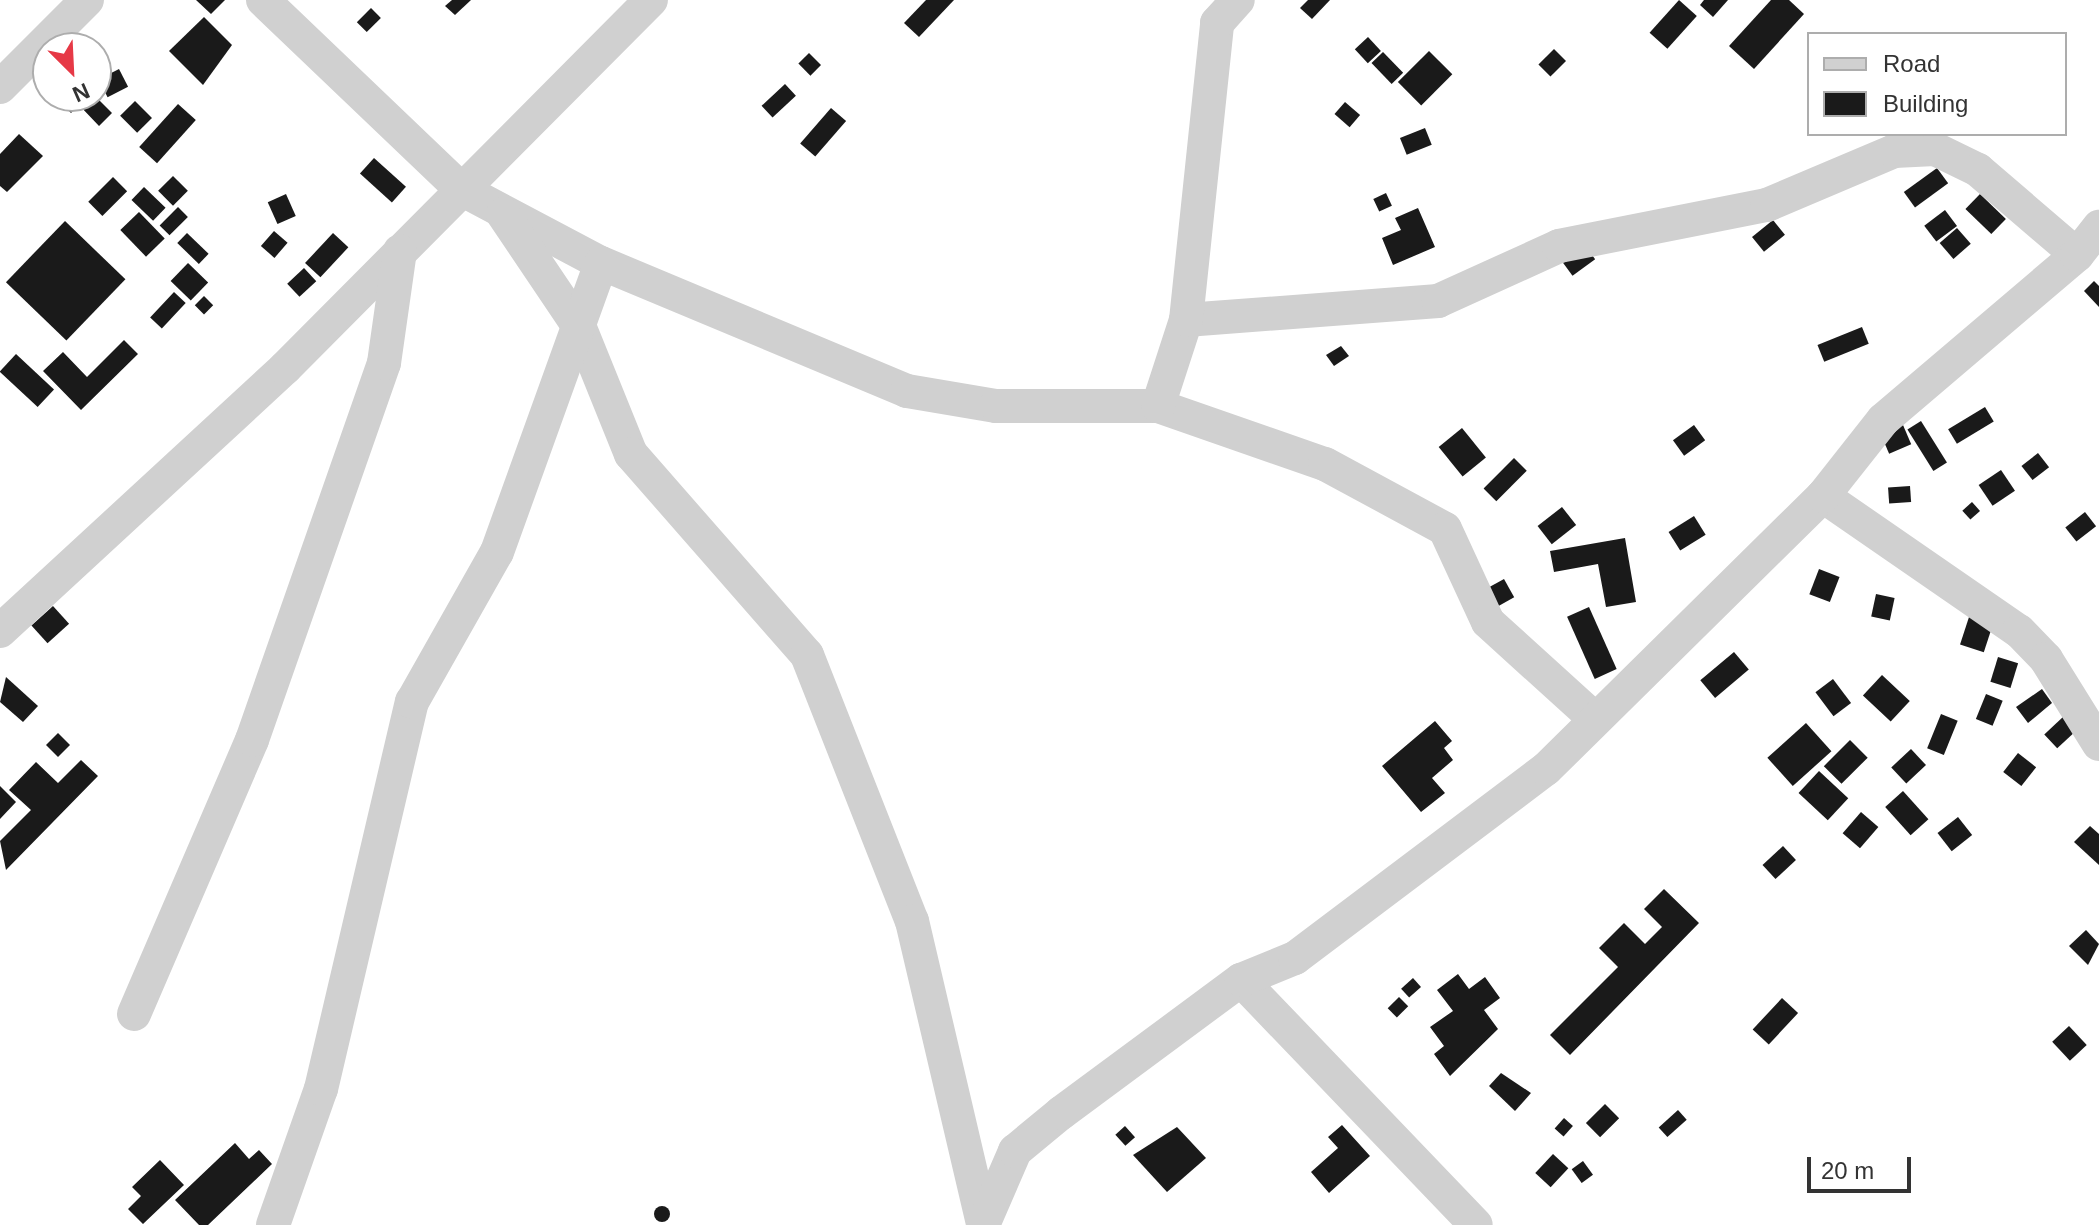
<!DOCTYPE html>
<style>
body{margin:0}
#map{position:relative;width:2099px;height:1225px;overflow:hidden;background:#fff;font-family:Arial,sans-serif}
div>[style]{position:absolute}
.building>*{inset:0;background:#1a1a1a;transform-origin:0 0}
.round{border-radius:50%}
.street>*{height:34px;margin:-17px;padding:0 17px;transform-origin:17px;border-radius:17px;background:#d0d0d0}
span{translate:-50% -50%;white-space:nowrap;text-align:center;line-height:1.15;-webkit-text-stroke:8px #fff;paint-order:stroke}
.legend{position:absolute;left:1807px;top:32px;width:260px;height:104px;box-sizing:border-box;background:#fff;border:2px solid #adadad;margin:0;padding:10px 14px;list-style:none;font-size:24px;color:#333}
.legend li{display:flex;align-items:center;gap:16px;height:40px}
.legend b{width:40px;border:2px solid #adadad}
.north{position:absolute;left:32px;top:32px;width:80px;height:80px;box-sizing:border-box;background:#fff;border:2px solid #adadad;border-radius:50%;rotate:156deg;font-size:22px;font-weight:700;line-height:32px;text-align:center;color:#333}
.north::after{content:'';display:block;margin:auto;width:28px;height:36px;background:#e63946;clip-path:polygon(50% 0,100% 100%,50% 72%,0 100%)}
.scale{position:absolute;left:1807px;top:1157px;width:104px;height:36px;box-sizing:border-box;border:4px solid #333;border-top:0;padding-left:10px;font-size:24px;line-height:28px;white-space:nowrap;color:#333;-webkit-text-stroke:6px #fff;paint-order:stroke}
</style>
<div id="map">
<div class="building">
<div style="clip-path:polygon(196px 0,225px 0,211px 14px)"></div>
<div style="clip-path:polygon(452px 0,471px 0,455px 15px,445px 6px)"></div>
<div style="clip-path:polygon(926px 0,954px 0,919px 37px,904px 23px)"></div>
<div style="clip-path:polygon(1308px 0,1330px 0,1312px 19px,1300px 8px)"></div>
<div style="left:1679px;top:0;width:24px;height:44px;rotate:42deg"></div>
<div style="clip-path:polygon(1704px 0,1728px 0,1713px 17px,1700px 5px)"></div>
<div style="clip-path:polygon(1771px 0,1789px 0,1804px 14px,1754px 69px,1729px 46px)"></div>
<div style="left:371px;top:8px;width:14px;height:20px;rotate:45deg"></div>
<div style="clip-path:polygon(204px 17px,232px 45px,203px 85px,169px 51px)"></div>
<div style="left:1368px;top:37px;width:19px;height:18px;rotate:47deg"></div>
<div style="left:1554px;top:49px;width:17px;height:22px;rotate:45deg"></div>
<div style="left:1429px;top:51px;width:33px;height:44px;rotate:45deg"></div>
<div style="left:1383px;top:52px;width:29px;height:16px;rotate:46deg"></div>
<div style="left:809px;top:53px;width:17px;height:15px;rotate:45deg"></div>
<div style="left:119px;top:69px;width:20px;height:23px;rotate:63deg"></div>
<div style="left:785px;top:84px;width:16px;height:32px;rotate:47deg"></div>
<div style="clip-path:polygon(54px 96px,95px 96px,112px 113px,99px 126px,79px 105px,71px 113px)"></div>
<div style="left:135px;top:101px;width:24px;height:21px;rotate:45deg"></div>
<div style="left:1345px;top:102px;width:20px;height:16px;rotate:41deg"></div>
<div style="left:178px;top:104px;width:24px;height:58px;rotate:42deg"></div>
<div style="left:831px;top:108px;width:20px;height:47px;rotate:41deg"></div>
<div style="left:1425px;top:128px;width:18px;height:27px;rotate:68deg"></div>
<div style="clip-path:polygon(19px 134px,43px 156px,7px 192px,0 186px,0 154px)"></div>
<div style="left:374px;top:158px;width:43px;height:21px;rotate:42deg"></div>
<div style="left:1937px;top:168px;width:19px;height:41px;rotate:54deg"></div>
<div style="left:173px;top:176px;width:21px;height:21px;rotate:45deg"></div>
<div style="left:113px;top:177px;width:20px;height:35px;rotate:45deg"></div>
<div style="left:144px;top:187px;width:30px;height:18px;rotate:44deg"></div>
<div style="left:1386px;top:193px;width:14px;height:14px;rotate:65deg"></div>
<div style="left:286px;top:194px;width:24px;height:20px;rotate:66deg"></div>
<div style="left:1980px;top:194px;width:36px;height:21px;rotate:44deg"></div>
<div style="left:178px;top:207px;width:14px;height:26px;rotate:45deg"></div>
<div style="clip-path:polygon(1418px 208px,1435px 247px,1393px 265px,1382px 238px,1401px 230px,1395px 218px)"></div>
<div style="left:1945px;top:210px;width:20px;height:26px;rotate:53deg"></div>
<div style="left:139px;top:212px;width:37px;height:26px;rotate:46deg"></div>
<div style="left:1773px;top:220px;width:19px;height:27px;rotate:51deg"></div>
<div style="left:65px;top:221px;width:84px;height:85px;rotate:44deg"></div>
<div style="left:1957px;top:228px;width:21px;height:23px;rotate:49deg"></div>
<div style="left:274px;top:231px;width:18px;height:20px;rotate:41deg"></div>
<div style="left:187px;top:233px;width:30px;height:14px;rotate:44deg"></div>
<div style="left:333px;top:233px;width:21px;height:41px;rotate:43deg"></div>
<div style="left:1584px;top:244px;width:19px;height:28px;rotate:54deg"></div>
<div style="left:188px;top:263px;width:28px;height:25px;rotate:44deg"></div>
<div style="left:304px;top:268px;width:18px;height:23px;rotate:47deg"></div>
<div style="clip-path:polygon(2094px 281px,2099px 286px,2099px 307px,2084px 291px)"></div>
<div style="left:174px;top:292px;width:16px;height:35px;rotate:43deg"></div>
<div style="left:204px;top:296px;width:13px;height:13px;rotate:45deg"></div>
<div style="left:1862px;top:327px;width:18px;height:48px;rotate:68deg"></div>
<div style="clip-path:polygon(124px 340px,138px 354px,81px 410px,43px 371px,63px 352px,87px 377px)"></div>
<div style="clip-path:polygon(1341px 346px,1349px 356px,1334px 366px,1326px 355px)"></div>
<div style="left:16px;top:354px;width:52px;height:24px;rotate:43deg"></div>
<div style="left:1985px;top:407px;width:17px;height:43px;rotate:59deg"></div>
<div style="left:1921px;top:421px;width:49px;height:16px;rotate:58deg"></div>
<div style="left:1694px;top:425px;width:19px;height:26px;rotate:54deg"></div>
<div style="left:1903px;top:425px;width:21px;height:24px;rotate:67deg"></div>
<div style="left:1462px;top:428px;width:38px;height:30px;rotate:51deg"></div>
<div style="left:2038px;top:453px;width:18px;height:21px;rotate:52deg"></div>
<div style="left:1514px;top:458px;width:18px;height:43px;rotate:45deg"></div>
<div style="left:2001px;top:470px;width:25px;height:27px;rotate:56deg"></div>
<div style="left:1910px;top:486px;width:16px;height:22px;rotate:86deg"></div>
<div style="left:1972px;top:502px;width:12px;height:13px;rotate:48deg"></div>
<div style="left:1562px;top:507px;width:23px;height:31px;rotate:52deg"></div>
<div style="left:2085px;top:512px;width:18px;height:25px;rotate:52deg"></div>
<div style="left:1694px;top:516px;width:22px;height:30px;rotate:58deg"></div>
<div style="clip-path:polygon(1625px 538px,1636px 602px,1606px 607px,1598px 564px,1554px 572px,1550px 551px)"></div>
<div style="left:1819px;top:569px;width:22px;height:27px;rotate:21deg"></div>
<div style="left:1504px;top:579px;width:21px;height:26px;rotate:61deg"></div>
<div style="left:1876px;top:594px;width:19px;height:23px;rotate:12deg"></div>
<div style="left:53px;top:606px;width:24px;height:29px;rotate:48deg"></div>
<div style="left:1589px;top:607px;width:68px;height:24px;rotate:66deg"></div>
<div style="left:1969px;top:617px;width:25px;height:29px;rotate:18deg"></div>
<div style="left:1734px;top:652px;width:23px;height:44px;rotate:50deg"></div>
<div style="left:1998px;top:657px;width:21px;height:26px;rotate:17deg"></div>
<div style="left:1882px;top:675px;width:38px;height:28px;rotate:43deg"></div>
<div style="clip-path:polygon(6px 677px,38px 706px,23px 722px,0 702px)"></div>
<div style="left:1833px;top:679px;width:30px;height:22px;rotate:53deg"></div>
<div style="clip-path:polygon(2042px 689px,2052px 703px,2028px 723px,2016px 707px)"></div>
<div style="left:1986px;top:694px;width:18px;height:27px;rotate:22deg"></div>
<div style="left:1941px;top:714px;width:18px;height:37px;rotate:22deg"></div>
<div style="left:2064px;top:716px;width:19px;height:27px;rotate:47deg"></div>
<div style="clip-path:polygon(1435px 721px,1452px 741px,1444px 748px,1453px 760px,1432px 778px,1445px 793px,1421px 812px,1382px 766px)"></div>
<div style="left:1806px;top:723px;width:38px;height:52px;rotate:48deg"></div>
<div style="left:58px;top:733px;width:17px;height:17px;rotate:45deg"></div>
<div style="left:1850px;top:740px;width:25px;height:37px;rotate:45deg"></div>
<div style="left:1911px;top:749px;width:22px;height:27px;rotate:47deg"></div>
<div style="left:2018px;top:753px;width:23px;height:24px;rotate:38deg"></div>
<div style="clip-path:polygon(81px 760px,98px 776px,6px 870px,0 841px,31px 810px,9px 790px,36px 762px,58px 783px)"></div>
<div style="left:1819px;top:771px;width:40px;height:30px;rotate:43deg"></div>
<div style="clip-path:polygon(0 786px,16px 802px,0 819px)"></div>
<div style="left:1903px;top:791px;width:38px;height:24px;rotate:48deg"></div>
<div style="left:1861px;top:812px;width:23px;height:28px;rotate:41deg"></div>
<div style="left:1958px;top:817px;width:23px;height:26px;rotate:52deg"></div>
<div style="clip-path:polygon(2090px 826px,2099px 834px,2099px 865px,2074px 842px)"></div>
<div style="left:1783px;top:846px;width:19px;height:28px;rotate:47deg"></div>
<div style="clip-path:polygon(1664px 889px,1699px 923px,1570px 1055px,1550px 1035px,1618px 967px,1599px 948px,1624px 923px,1645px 944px,1662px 927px,1644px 909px)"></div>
<div style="clip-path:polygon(2086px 930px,2099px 944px,2088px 965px,2069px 946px)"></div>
<div style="clip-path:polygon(1458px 974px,1469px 989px,1485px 977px,1500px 998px,1484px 1010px,1498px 1029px,1450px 1076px,1434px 1054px,1444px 1046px,1430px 1027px,1453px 1011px,1437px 990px)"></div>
<div style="left:1413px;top:978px;width:12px;height:16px;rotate:48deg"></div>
<div style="left:1399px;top:997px;width:13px;height:16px;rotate:45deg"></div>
<div style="left:1782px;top:998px;width:22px;height:43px;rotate:43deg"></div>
<div style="left:2069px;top:1026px;width:26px;height:23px;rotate:47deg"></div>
<div style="clip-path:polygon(1501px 1073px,1531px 1093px,1515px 1111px,1489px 1086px)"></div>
<div style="left:1605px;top:1104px;width:20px;height:27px;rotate:45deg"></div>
<div style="left:1678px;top:1110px;width:13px;height:26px;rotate:48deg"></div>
<div style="left:1564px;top:1118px;width:12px;height:14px;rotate:42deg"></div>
<div style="clip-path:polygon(1342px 1125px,1370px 1156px,1329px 1193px,1311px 1172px,1338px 1148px,1328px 1137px)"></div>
<div style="left:1125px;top:1126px;width:15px;height:13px;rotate:48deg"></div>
<div style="clip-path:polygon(1177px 1127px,1206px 1158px,1167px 1192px,1133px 1155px)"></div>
<div style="clip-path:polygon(235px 1143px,249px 1159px,259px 1150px,272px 1164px,208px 1225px,199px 1225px,175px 1200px)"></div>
<div style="left:1553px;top:1154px;width:21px;height:26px;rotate:43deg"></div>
<div style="clip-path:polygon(160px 1160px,184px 1185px,143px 1224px,128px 1209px,141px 1196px,132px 1187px)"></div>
<div style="left:1583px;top:1161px;width:17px;height:14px;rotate:54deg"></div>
<div class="round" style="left:654px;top:1206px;width:16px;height:16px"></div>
</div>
<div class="street">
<div style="left:263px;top:0;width:274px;rotate:43.7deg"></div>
<div style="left:461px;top:189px;width:158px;rotate:27.9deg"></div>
<div style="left:601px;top:263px;width:332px;rotate:22.7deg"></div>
<div style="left:907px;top:391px;width:90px;rotate:9.6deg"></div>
<div style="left:996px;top:406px;width:162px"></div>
<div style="left:1158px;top:406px;width:177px;rotate:19.2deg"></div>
<div style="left:1325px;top:464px;width:136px;rotate:28.4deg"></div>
<div style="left:1445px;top:529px;width:102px;rotate:65.2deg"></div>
<div style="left:1488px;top:622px;width:144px;rotate:42.2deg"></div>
<div style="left:0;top:87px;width:123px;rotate:-45deg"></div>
<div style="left:503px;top:214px;width:138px;rotate:56deg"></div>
<div style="left:580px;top:328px;width:136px;rotate:68deg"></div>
<div style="left:631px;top:454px;width:267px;rotate:48.8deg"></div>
<div style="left:807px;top:655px;width:286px;rotate:68.5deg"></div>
<div style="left:912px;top:921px;width:311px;rotate:76.8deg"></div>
<div style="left:1186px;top:320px;width:253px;rotate:-4.3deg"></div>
<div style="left:1438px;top:301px;width:133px;rotate:-24.4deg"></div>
<div style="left:1559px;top:246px;width:212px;rotate:-11.2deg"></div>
<div style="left:1767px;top:205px;width:138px;rotate:-23deg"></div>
<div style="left:1894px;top:151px;width:41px;rotate:-2.8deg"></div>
<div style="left:1935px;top:149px;width:48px;rotate:26deg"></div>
<div style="left:1978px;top:170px;width:130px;rotate:40.6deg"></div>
<div style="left:1158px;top:406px;width:90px;rotate:-72deg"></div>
<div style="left:1186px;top:320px;width:299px;rotate:-84deg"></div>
<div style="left:1217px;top:23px;width:31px;rotate:-48deg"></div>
<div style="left:1823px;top:496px;width:238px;rotate:34.6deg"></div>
<div style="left:2019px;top:631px;width:39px;rotate:46deg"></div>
<div style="left:2046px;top:659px;width:100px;rotate:58.1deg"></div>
<div style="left:0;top:631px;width:388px;rotate:-42.7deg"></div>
<div style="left:285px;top:368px;width:519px;rotate:-45.16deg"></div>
<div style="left:1241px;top:980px;width:339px;rotate:46.2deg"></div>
<div style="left:134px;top:1014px;width:298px;rotate:-66.7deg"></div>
<div style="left:252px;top:740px;width:399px;rotate:-70.7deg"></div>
<div style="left:384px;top:363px;width:113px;rotate:-81.9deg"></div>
<div style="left:273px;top:1225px;width:144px;rotate:-70.6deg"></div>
<div style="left:321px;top:1089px;width:398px;rotate:-76.8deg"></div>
<div style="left:412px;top:702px;width:172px;rotate:-60.5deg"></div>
<div style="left:497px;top:552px;width:307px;rotate:-70.2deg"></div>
<div style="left:983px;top:1225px;width:81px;rotate:-66.6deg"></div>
<div style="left:1015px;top:1151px;width:60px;rotate:-39.6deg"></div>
<div style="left:1061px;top:1113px;width:224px;rotate:-36.5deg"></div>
<div style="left:1241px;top:980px;width:58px;rotate:-22.2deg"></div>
<div style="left:1295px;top:958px;width:314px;rotate:-37deg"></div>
<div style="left:1546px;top:769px;width:389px;rotate:-44.6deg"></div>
<div style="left:1823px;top:496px;width:97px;rotate:-51.7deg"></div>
<div style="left:1883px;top:420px;width:255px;rotate:-40.4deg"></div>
<div style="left:2077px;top:255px;width:36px;rotate:-52deg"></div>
</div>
<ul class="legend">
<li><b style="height:10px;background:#d0d0d0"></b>Road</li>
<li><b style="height:22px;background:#1a1a1a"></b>Building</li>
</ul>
<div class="north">N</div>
<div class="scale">20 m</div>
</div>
